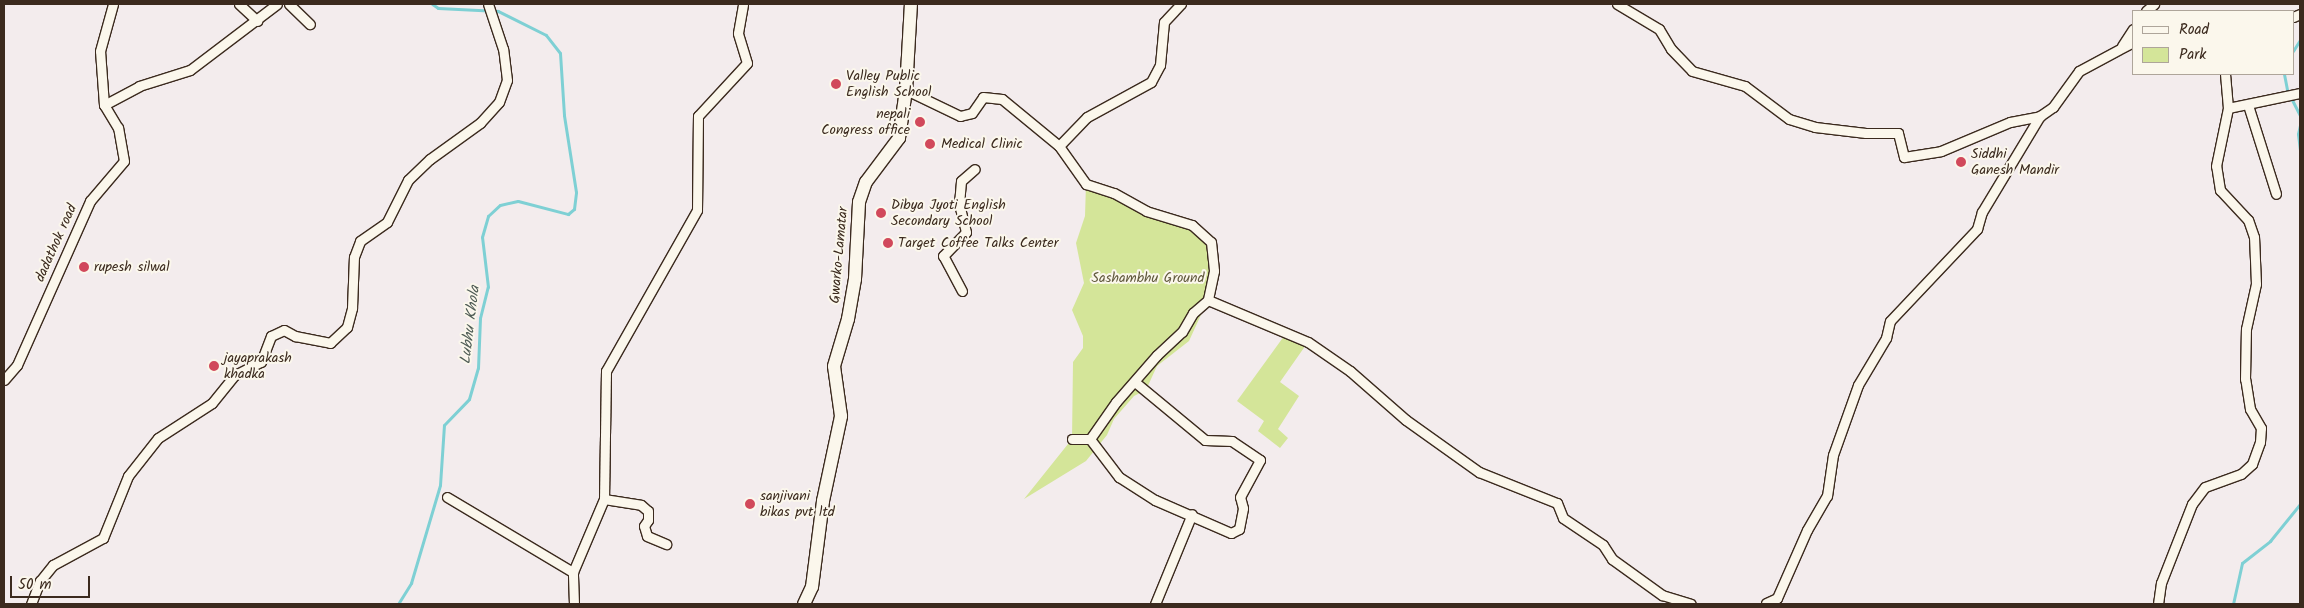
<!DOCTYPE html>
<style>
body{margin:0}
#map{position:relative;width:2304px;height:608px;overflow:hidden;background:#f3eced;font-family:Kalam,sans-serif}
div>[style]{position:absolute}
.green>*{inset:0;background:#d4e599}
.stream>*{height:3px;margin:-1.5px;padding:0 1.5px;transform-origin:1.5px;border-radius:1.5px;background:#7ed0d4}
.roads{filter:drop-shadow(1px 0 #3b2a1e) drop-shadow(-1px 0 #3b2a1e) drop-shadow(0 1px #3b2a1e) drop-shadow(0 -1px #3b2a1e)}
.street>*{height:9px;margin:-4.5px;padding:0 4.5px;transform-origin:4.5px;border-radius:4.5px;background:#fbf7ec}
.secondary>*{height:12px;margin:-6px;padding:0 6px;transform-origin:6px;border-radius:6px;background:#fbf7ec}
.dots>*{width:14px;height:14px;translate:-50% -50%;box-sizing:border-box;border:2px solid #fbf7ec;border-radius:50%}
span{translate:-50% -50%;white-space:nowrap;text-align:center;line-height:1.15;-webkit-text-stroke:4px #fbf7ec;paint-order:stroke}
.poi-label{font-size:14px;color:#3b2a1e}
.left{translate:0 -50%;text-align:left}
.right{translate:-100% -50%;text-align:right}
.street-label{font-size:14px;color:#3b2a1e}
.park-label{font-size:14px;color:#61593d}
.water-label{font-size:15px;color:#4f5c55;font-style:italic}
.frame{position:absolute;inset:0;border:5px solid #3b2a1e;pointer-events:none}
.legend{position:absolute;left:2132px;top:10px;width:162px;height:65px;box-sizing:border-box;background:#fbf7ec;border:1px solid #aea59a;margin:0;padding:6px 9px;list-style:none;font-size:15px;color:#3b2a1e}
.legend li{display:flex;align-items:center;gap:10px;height:25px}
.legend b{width:25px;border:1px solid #aea59a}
.scale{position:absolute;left:10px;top:576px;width:80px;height:22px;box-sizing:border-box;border:2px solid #3b2a1e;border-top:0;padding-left:6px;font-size:15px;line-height:18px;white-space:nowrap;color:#3b2a1e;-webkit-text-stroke:4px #fbf7ec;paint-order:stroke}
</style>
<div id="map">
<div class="green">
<div style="clip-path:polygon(1086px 184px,1192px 225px,1211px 242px,1210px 295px,1189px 341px,1157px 366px,1146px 390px,1134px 396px,1114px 419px,1107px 435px,1086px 461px,1024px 499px,1072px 439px,1073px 362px,1083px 348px,1083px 336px,1072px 310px,1084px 283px,1076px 243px,1085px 216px)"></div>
<div style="clip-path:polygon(1287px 332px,1308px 342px,1280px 382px,1299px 396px,1278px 429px,1288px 438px,1280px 448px,1258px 431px,1264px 421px,1237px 401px)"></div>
</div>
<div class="stream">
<div style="left:2293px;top:51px;width:13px;rotate:-58deg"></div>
<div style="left:2284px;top:74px;width:16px;rotate:79deg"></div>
<div style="left:2287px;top:90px;width:29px;rotate:63deg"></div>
<div style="left:2300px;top:125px;width:9px;rotate:103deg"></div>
<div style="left:2298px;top:134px;width:17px;rotate:83deg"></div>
<div style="left:398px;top:604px;width:25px;rotate:-58deg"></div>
<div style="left:411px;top:583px;width:102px;rotate:-73.5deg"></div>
<div style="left:440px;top:485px;width:60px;rotate:-86.2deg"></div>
<div style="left:444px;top:425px;width:36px;rotate:-46deg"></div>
<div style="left:469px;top:399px;width:32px;rotate:-74deg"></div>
<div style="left:478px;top:368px;width:50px;rotate:-87.7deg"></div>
<div style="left:480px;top:318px;width:32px;rotate:-76deg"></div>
<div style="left:488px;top:287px;width:50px;rotate:-96.8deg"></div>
<div style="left:482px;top:237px;width:22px;rotate:-74deg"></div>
<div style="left:488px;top:216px;width:16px;rotate:-43deg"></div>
<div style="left:500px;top:205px;width:18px;rotate:-13deg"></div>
<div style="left:518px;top:201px;width:52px;rotate:14.6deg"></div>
<div style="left:568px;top:214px;width:8px;rotate:-40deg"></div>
<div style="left:574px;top:209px;width:17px;rotate:-83deg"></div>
<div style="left:576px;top:192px;width:78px;rotate:-98.9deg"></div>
<div style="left:564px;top:115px;width:62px;rotate:-93.7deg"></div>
<div style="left:560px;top:53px;width:23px;rotate:-128deg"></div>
<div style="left:546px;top:35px;width:54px;rotate:-153.4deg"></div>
<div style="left:498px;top:11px;width:60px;rotate:-177.1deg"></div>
<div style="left:438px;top:8px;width:7px;rotate:-146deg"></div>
<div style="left:2233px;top:604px;width:42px;rotate:-77.6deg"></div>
<div style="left:2242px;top:563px;width:36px;rotate:-38deg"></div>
<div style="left:2270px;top:541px;width:48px;rotate:-51deg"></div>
</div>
<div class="roads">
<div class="street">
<div style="left:239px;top:4px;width:25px;rotate:43deg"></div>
<div style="left:289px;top:4px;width:29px;rotate:44deg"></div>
<div style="left:1617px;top:4px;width:49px;rotate:30.8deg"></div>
<div style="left:1659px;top:29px;width:23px;rotate:59deg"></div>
<div style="left:1671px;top:49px;width:30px;rotate:46deg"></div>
<div style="left:1692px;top:71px;width:55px;rotate:15.8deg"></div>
<div style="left:1745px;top:86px;width:55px;rotate:36.9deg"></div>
<div style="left:1789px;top:119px;width:27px;rotate:17deg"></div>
<div style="left:1815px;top:127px;width:51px;rotate:6.7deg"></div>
<div style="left:1866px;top:133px;width:32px"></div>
<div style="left:1898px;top:133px;width:25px;rotate:76deg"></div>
<div style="left:1904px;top:157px;width:37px;rotate:-9deg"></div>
<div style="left:1941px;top:151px;width:75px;rotate:-22.8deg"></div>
<div style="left:2010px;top:122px;width:31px;rotate:-11deg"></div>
<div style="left:2040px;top:116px;width:16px;rotate:-35deg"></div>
<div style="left:2053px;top:107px;width:44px;rotate:-54.2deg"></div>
<div style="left:2079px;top:71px;width:61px;rotate:-28.2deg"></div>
<div style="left:2146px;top:11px;width:11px;rotate:-41deg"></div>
<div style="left:2293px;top:17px;width:8px;rotate:-23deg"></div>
<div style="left:2122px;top:46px;width:20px;rotate:-57deg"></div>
<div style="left:906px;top:90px;width:60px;rotate:25.7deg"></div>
<div style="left:960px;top:116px;width:12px;rotate:-14deg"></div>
<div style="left:972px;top:113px;width:19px;rotate:-55deg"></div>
<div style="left:983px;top:97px;width:19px;rotate:6deg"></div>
<div style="left:1002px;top:99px;width:74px;rotate:39.5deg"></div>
<div style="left:1059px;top:146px;width:40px;rotate:-46deg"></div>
<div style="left:1087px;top:117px;width:73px;rotate:-28.7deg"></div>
<div style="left:1151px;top:82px;width:19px;rotate:-62deg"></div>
<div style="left:1160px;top:65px;width:43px;rotate:-84.7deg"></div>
<div style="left:1164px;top:22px;width:25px;rotate:-47deg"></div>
<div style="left:104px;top:105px;width:40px;rotate:-28deg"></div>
<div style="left:139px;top:86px;width:53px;rotate:-17.4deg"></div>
<div style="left:190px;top:70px;width:109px;rotate:-37.2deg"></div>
<div style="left:2248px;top:105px;width:93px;rotate:72.5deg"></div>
<div style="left:2228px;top:108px;width:74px;rotate:-11.8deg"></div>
<div style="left:1059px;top:146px;width:47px;rotate:54.6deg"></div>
<div style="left:1086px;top:184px;width:29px;rotate:18deg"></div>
<div style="left:1114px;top:193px;width:37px;rotate:29deg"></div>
<div style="left:1146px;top:211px;width:48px;rotate:16.9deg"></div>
<div style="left:1192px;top:225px;width:25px;rotate:42deg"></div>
<div style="left:1211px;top:242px;width:29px;rotate:84deg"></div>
<div style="left:1214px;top:271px;width:30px;rotate:102deg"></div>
<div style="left:1208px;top:300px;width:108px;rotate:22.8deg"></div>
<div style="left:1308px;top:342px;width:51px;rotate:34.6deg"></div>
<div style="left:1350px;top:371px;width:74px;rotate:41.2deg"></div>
<div style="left:1406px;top:420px;width:90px;rotate:35.5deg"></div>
<div style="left:1479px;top:472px;width:84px;rotate:21.7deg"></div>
<div style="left:1557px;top:503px;width:16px;rotate:68deg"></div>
<div style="left:1563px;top:518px;width:48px;rotate:34deg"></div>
<div style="left:1603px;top:545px;width:17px;rotate:57deg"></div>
<div style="left:1612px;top:559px;width:62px;rotate:35.8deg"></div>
<div style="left:1662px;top:595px;width:30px;rotate:17deg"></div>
<div style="left:962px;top:291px;width:40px;rotate:-118deg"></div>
<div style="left:943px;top:256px;width:33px;rotate:-46deg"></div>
<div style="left:966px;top:232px;width:29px;rotate:-104deg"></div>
<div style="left:959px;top:204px;width:23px;rotate:-85deg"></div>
<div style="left:961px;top:181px;width:18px;rotate:-41deg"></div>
<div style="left:4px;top:380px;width:20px;rotate:-49deg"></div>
<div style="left:17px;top:365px;width:180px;rotate:-66deg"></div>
<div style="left:90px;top:201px;width:52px;rotate:-49.6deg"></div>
<div style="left:124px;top:161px;width:34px;rotate:-100deg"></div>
<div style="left:118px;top:128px;width:27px;rotate:-121deg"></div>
<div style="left:104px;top:105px;width:54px;rotate:-94.2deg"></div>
<div style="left:100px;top:51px;width:49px;rotate:-74.5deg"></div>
<div style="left:1072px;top:439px;width:18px"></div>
<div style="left:1090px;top:439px;width:45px;rotate:-54.9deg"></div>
<div style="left:1116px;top:402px;width:62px;rotate:-48.9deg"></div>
<div style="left:1157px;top:355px;width:34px;rotate:-43deg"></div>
<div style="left:1182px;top:332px;width:22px;rotate:-60deg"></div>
<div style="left:1193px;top:313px;width:20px;rotate:-41deg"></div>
<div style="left:1090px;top:439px;width:48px;rotate:52.7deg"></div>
<div style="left:1119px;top:477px;width:43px;rotate:32.6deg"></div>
<div style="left:1155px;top:500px;width:83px;rotate:23.5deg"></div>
<div style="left:1231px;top:533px;width:9px;rotate:-27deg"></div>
<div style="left:1239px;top:529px;width:21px;rotate:-79deg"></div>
<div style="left:1243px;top:508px;width:11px;rotate:-105deg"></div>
<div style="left:1240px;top:497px;width:42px;rotate:-61.6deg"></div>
<div style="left:1260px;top:460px;width:34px;rotate:-146deg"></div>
<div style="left:1232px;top:441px;width:27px;rotate:-178deg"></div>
<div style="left:1205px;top:440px;width:91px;rotate:-140.4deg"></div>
<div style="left:447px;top:497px;width:147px;rotate:30.8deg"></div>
<div style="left:604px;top:499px;width:37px;rotate:9deg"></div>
<div style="left:641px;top:505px;width:9px;rotate:41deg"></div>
<div style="left:648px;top:511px;width:9px;rotate:90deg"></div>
<div style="left:648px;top:520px;width:7px;rotate:124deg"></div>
<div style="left:644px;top:526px;width:10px;rotate:73deg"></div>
<div style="left:647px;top:536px;width:21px;rotate:23deg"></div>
<div style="left:1766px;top:603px;width:12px;rotate:-24deg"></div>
<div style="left:1777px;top:598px;width:74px;rotate:-66.2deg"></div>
<div style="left:1807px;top:530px;width:39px;rotate:-60deg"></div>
<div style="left:1827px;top:496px;width:41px;rotate:-81.7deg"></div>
<div style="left:1833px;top:455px;width:74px;rotate:-70.3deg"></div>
<div style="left:1858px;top:385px;width:55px;rotate:-59.2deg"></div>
<div style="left:1886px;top:338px;width:17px;rotate:-77deg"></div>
<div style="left:1890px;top:321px;width:127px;rotate:-46.6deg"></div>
<div style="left:1977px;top:229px;width:18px;rotate:-74deg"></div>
<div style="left:1982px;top:212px;width:112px;rotate:-58.9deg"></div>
<div style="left:31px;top:604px;width:25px;rotate:-69deg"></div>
<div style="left:40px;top:581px;width:21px;rotate:-51deg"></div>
<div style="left:53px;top:565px;width:57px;rotate:-28.4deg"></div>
<div style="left:103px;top:538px;width:67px;rotate:-68deg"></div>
<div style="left:128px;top:476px;width:48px;rotate:-51.7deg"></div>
<div style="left:158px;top:438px;width:64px;rotate:-32.9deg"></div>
<div style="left:212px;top:403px;width:36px;rotate:-51deg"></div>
<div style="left:235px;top:375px;width:29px;rotate:-27deg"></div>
<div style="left:261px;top:362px;width:28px;rotate:-69deg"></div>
<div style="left:271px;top:336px;width:14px;rotate:-25deg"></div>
<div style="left:284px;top:330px;width:13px;rotate:29deg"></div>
<div style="left:295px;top:336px;width:36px;rotate:11deg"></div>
<div style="left:330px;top:343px;width:23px;rotate:-43deg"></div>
<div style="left:347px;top:327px;width:20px;rotate:-75deg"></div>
<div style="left:352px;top:308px;width:51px;rotate:-87.8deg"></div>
<div style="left:354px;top:257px;width:17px;rotate:-69deg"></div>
<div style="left:360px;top:241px;width:33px;rotate:-35deg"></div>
<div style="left:387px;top:222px;width:47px;rotate:-63.4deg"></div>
<div style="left:408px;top:180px;width:30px;rotate:-44deg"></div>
<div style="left:430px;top:159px;width:62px;rotate:-35.8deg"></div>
<div style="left:480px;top:123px;width:28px;rotate:-48deg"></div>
<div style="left:499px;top:102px;width:23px;rotate:-70deg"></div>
<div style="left:507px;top:80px;width:31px;rotate:-97deg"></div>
<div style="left:503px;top:49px;width:47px;rotate:-108.4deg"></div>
<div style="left:574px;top:604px;width:32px;rotate:-92deg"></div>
<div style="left:573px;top:572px;width:79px;rotate:-67deg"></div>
<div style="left:604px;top:499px;width:128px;rotate:-89.1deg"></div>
<div style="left:606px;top:371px;width:185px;rotate:-60.5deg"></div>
<div style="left:697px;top:210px;width:94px;rotate:-89.4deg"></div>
<div style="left:698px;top:116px;width:72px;rotate:-47.2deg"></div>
<div style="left:747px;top:63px;width:31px;rotate:-107deg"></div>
<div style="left:738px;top:33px;width:29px;rotate:-80deg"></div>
<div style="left:1155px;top:604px;width:97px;rotate:-67.7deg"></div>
<div style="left:2158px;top:604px;width:21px;rotate:-82deg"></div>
<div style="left:2161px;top:583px;width:85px;rotate:-68.6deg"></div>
<div style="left:2192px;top:504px;width:21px;rotate:-53deg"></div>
<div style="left:2205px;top:487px;width:38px;rotate:-20deg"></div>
<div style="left:2241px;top:474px;width:15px;rotate:-42deg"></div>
<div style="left:2252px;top:464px;width:23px;rotate:-70deg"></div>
<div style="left:2260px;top:442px;width:14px;rotate:-86deg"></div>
<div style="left:2261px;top:428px;width:22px;rotate:-120deg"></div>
<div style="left:2250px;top:409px;width:30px;rotate:-99deg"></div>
<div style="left:2245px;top:379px;width:50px;rotate:-88.9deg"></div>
<div style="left:2246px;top:329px;width:46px;rotate:-77.5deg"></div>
<div style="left:2256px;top:284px;width:47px;rotate:-92.4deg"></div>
<div style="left:2254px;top:237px;width:18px;rotate:-109deg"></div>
<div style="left:2248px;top:220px;width:41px;rotate:-133deg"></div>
<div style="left:2220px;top:190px;width:24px;rotate:-99deg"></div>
<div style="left:2216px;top:166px;width:59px;rotate:-78.3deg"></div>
<div style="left:2228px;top:108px;width:34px;rotate:-95deg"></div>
</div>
<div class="secondary">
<div style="left:804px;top:604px;width:19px;rotate:-65deg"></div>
<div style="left:812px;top:587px;width:87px;rotate:-82.7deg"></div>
<div style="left:823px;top:501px;width:87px;rotate:-78deg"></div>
<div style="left:841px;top:416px;width:50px;rotate:-98deg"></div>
<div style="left:834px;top:366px;width:49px;rotate:-73.4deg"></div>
<div style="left:848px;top:319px;width:41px;rotate:-80.1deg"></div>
<div style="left:855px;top:279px;width:77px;rotate:-87deg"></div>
<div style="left:859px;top:202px;width:21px;rotate:-71deg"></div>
<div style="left:866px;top:182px;width:55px;rotate:-53.1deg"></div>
<div style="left:899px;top:138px;width:49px;rotate:-81.7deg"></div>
<div style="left:906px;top:90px;width:86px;rotate:-86.7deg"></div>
</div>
</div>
<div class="dots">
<div style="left:836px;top:84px;background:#d1495b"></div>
<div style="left:920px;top:122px;background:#d1495b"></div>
<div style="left:930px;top:144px;background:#d1495b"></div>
<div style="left:1961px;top:162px;background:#d1495b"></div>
<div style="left:881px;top:213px;background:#d1495b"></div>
<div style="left:888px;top:243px;background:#d1495b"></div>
<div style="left:84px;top:267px;background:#d1495b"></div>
<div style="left:214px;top:366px;background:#d1495b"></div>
<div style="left:750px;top:504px;background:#d1495b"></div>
</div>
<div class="poi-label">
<span class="left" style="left:846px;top:84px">Valley Public<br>English School</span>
<span class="right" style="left:910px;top:122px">nepali<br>Congress office</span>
<span class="left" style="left:941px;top:144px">Medical Clinic</span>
<span class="left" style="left:1971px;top:162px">Siddhi<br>Ganesh Mandir</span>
<span class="left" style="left:891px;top:213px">Dibya Jyoti English<br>Secondary School</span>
<span class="left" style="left:898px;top:243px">Target Coffee Talks Center</span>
<span class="left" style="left:94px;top:267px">rupesh silwal</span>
<span class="left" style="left:224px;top:366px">jayaprakash<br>khadka</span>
<span class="left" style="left:760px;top:504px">sanjivani<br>bikas pvt ltd</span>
</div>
<div class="street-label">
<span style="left:56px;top:243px;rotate:-66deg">dadathok road</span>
<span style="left:839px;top:255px;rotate:-85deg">Gwarko-Lamatar</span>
</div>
<div class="park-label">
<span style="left:1148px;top:278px">Sashambhu Ground</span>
</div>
<div class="water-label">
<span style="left:471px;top:325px;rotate:-83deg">Lubhu Khola</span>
</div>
<div class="frame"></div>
<ul class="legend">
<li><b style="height:6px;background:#fbf7ec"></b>Road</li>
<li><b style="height:14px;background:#d4e599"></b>Park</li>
</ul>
<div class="scale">50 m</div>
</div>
